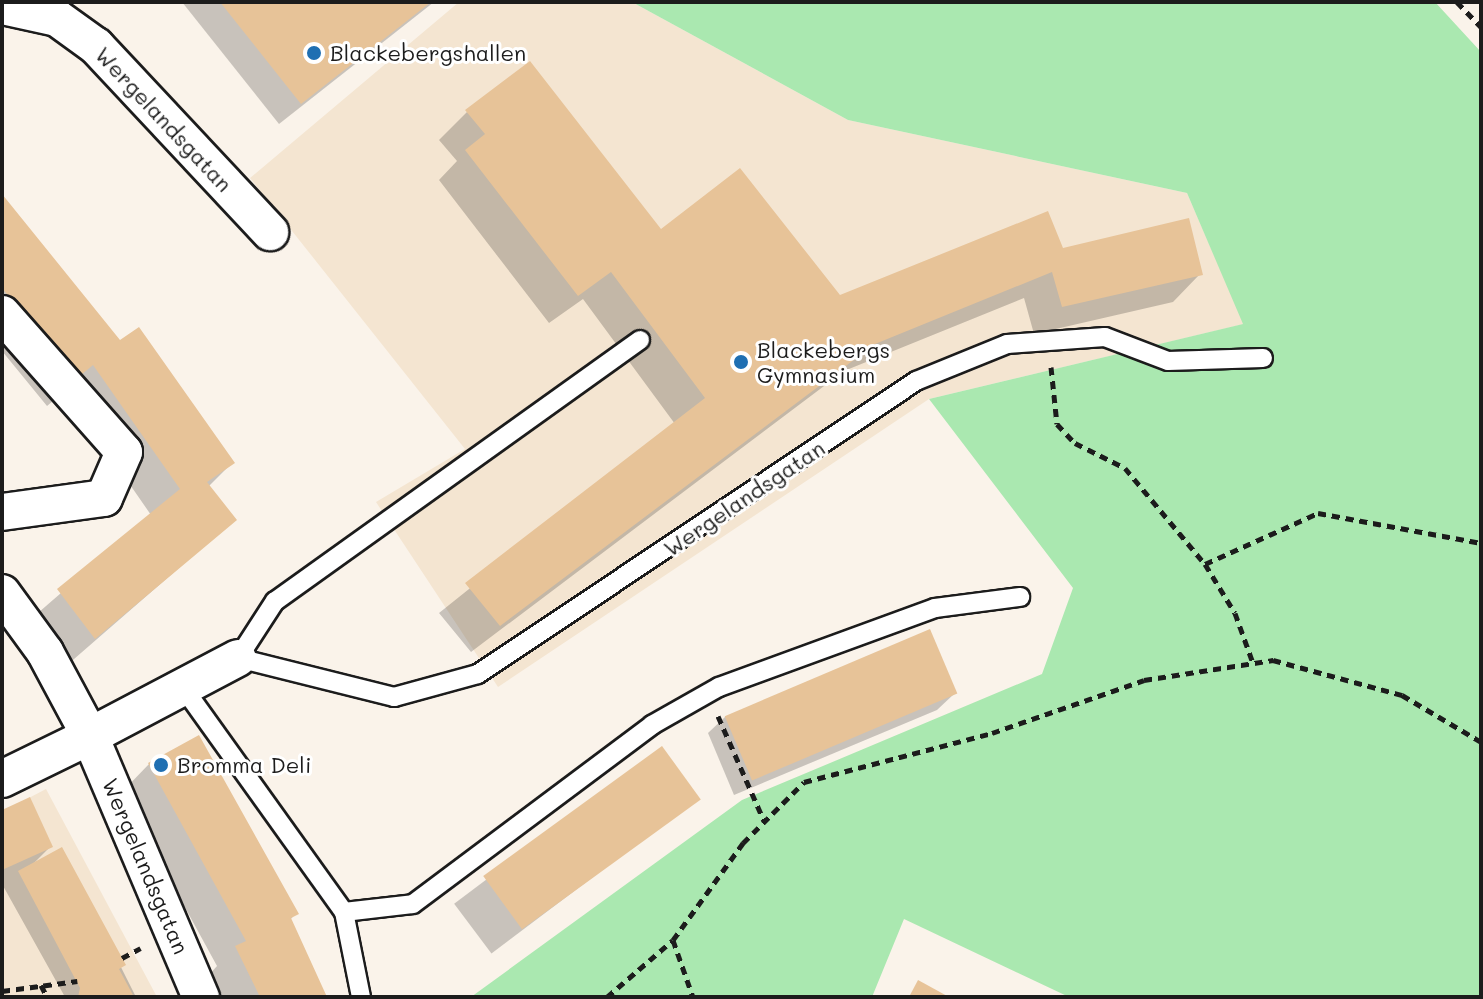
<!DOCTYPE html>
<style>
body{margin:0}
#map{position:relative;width:1483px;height:999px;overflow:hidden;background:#faf3ea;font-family:Mali,sans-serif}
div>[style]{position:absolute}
.built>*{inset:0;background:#f4e5d1}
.green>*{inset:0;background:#aae8b0}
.shadow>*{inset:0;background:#0003;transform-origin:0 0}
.building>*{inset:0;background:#e7c398;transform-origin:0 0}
.path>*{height:5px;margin-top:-2.5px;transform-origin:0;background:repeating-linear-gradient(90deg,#1c1c1c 0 8px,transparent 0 14px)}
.roads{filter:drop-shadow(2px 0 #1c1c1c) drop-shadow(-2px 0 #1c1c1c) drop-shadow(0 2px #1c1c1c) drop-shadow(0 -2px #1c1c1c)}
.service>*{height:18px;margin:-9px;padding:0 9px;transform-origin:9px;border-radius:9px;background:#fff}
.minor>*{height:36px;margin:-18px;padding:0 18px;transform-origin:18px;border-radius:18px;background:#fff}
.dots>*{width:22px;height:22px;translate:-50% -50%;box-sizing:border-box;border:4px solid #fff;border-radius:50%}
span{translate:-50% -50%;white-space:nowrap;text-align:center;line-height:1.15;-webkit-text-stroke:6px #fff;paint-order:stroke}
.poi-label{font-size:22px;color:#1c1c1c}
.left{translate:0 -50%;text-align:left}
.street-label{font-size:22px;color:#1c1c1c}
.frame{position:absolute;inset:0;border:4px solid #1c1c1c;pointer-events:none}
</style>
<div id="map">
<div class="built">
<div style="clip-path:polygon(459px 2px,632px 2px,848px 120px,1187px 193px,1244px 324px,929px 399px,498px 687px,376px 502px,465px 449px,250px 178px)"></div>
<div style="clip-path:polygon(46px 789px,157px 997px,2px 997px,2px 812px)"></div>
</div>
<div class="green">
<div style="clip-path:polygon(632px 2px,1435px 2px,1481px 52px,1481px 997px,1069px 997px,904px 919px,872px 997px,471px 997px,742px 800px,1042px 674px,1073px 588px,929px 399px,1243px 324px,1187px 193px,848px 120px)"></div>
</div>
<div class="shadow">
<div style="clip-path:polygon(182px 2px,434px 2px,279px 124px)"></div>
<div style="clip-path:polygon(467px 112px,660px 232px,839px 297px,1061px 250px,1200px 274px,1173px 302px,1034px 334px,1024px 298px,844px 371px,471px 652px,439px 613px,675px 424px,583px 299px,549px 323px,439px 180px,457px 161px,439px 140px)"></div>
<div style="clip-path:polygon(2px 197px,119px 343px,232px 463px,208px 487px,234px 520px,66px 666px,31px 619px,151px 515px,65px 391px,47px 406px,2px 351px)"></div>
<div style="clip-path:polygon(928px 631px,954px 694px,937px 710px,734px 795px,708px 733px,725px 717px)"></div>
<div style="left:661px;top:748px;width:62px;height:259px;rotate:53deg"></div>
<div style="clip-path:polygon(149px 764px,296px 913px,290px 920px,325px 997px,218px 997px,208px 976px,217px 966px,122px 792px)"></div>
<div style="clip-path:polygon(2px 812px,51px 846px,33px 864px,62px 850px,136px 997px,65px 997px,2px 884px)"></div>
</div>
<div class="building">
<div style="clip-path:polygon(220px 2px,431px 2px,301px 104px)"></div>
<div style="clip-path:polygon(530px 61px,661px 229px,740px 168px,840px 295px,1048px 211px,1063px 248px,1189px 218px,1203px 275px,1062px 307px,1052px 272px,875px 344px,500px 626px,465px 583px,705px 398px,611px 272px,578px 296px,465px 150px,485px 134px,465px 110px)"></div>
<div style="clip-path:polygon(2px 194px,120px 340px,139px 327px,235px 463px,207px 482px,237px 520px,95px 639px,57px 589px,180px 489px,93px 365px,75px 380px,2px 288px)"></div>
<div style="left:930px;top:629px;width:70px;height:223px;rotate:67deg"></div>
<div style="clip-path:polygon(199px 735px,299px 914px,291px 918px,327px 997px,260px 997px,235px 946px,246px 941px,148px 763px)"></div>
<div style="left:662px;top:746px;width:66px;height:221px;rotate:54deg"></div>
<div style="clip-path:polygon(30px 797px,53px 847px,2px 870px,2px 810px)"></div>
<div style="clip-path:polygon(62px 847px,126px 965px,119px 969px,134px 997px,78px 997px,80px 988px,18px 871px)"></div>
<div style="clip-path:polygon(918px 980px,949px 997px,909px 997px)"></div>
</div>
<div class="path">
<div style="left:1457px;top:2px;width:35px;rotate:46deg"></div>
<div style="left:1051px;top:367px;width:57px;rotate:84deg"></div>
<div style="left:1057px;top:424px;width:26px;rotate:47deg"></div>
<div style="left:1075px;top:443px;width:56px;rotate:26.6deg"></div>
<div style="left:1125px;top:468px;width:125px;rotate:50.2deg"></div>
<div style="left:1205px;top:564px;width:57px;rotate:58.5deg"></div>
<div style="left:1235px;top:613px;width:53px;rotate:70.2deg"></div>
<div style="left:1205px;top:564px;width:124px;rotate:-24.3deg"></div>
<div style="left:1318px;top:513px;width:166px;rotate:10.4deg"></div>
<div style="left:718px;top:716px;width:115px;rotate:66.3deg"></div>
<div style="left:673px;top:940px;width:60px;rotate:70.7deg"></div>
<div style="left:122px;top:958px;width:21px;rotate:-28deg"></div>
<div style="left:41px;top:985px;width:13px;rotate:63deg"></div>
<div style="left:2px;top:991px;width:76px;rotate:-7.6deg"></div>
<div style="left:607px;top:997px;width:87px;rotate:-40.8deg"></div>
<div style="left:673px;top:940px;width:120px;rotate:-54.2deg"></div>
<div style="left:743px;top:843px;width:86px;rotate:-45deg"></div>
<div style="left:804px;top:782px;width:194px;rotate:-14.6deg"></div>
<div style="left:992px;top:733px;width:161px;rotate:-19.2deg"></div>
<div style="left:1144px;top:680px;width:131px;rotate:-8.8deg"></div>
<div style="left:1273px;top:660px;width:134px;rotate:15.2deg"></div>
<div style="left:1402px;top:695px;width:92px;rotate:30.7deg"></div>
</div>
<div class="roads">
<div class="service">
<div style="left:640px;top:340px;width:449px;rotate:144.4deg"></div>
<div style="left:275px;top:601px;width:68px;rotate:123deg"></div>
<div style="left:238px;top:658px;width:161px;rotate:14deg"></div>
<div style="left:394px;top:697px;width:87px;rotate:-15.3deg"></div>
<div style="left:478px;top:674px;width:527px;rotate:-33.78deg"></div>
<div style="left:916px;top:381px;width:98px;rotate:-22.1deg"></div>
<div style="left:1007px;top:344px;width:98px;rotate:-4.1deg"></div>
<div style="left:1105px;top:337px;width:67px;rotate:20.9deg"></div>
<div style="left:1168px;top:361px;width:95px;rotate:-1.8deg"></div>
<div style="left:185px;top:690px;width:273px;rotate:54.4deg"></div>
<div style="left:344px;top:912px;width:87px;rotate:78.7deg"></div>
<div style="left:344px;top:912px;width:69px;rotate:-6.6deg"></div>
<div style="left:413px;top:904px;width:299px;rotate:-36.8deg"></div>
<div style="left:652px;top:725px;width:77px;rotate:-29.6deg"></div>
<div style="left:719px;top:687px;width:230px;rotate:-20.1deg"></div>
<div style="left:935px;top:608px;width:86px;rotate:-7.4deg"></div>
</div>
<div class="minor">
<div style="left:2px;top:6px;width:56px;rotate:12.3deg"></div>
<div style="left:57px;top:18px;width:48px;rotate:35.7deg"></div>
<div style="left:96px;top:46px;width:255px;rotate:46.9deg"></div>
<div style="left:2px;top:314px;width:184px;rotate:48.5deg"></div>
<div style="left:124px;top:452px;width:50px;rotate:113.5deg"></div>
<div style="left:104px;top:498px;width:103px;rotate:172.2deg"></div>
<div style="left:2px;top:593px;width:73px;rotate:53.9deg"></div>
<div style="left:45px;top:652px;width:95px;rotate:61.8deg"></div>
<div style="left:90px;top:736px;width:167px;rotate:-27.8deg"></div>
<div style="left:2px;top:779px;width:98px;rotate:-26deg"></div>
<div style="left:90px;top:736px;width:284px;rotate:67deg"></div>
</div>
</div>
<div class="dots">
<div style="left:314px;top:53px;background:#1f6fb2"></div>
<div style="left:741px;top:362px;background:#1f6fb2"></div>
<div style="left:161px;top:765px;background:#1f6fb2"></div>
</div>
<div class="poi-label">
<span class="left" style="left:330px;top:53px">Blackebergshallen</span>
<span class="left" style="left:757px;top:362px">Blackebergs<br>Gymnasium</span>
<span class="left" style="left:177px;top:765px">Bromma Deli</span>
</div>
<div class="street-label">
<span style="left:164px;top:119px;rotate:47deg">Wergelandsgatan</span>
<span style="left:744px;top:498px;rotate:-34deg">Wergelandsgatan</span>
<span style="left:146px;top:866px;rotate:67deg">Wergelandsgatan</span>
</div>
<div class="frame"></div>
</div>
